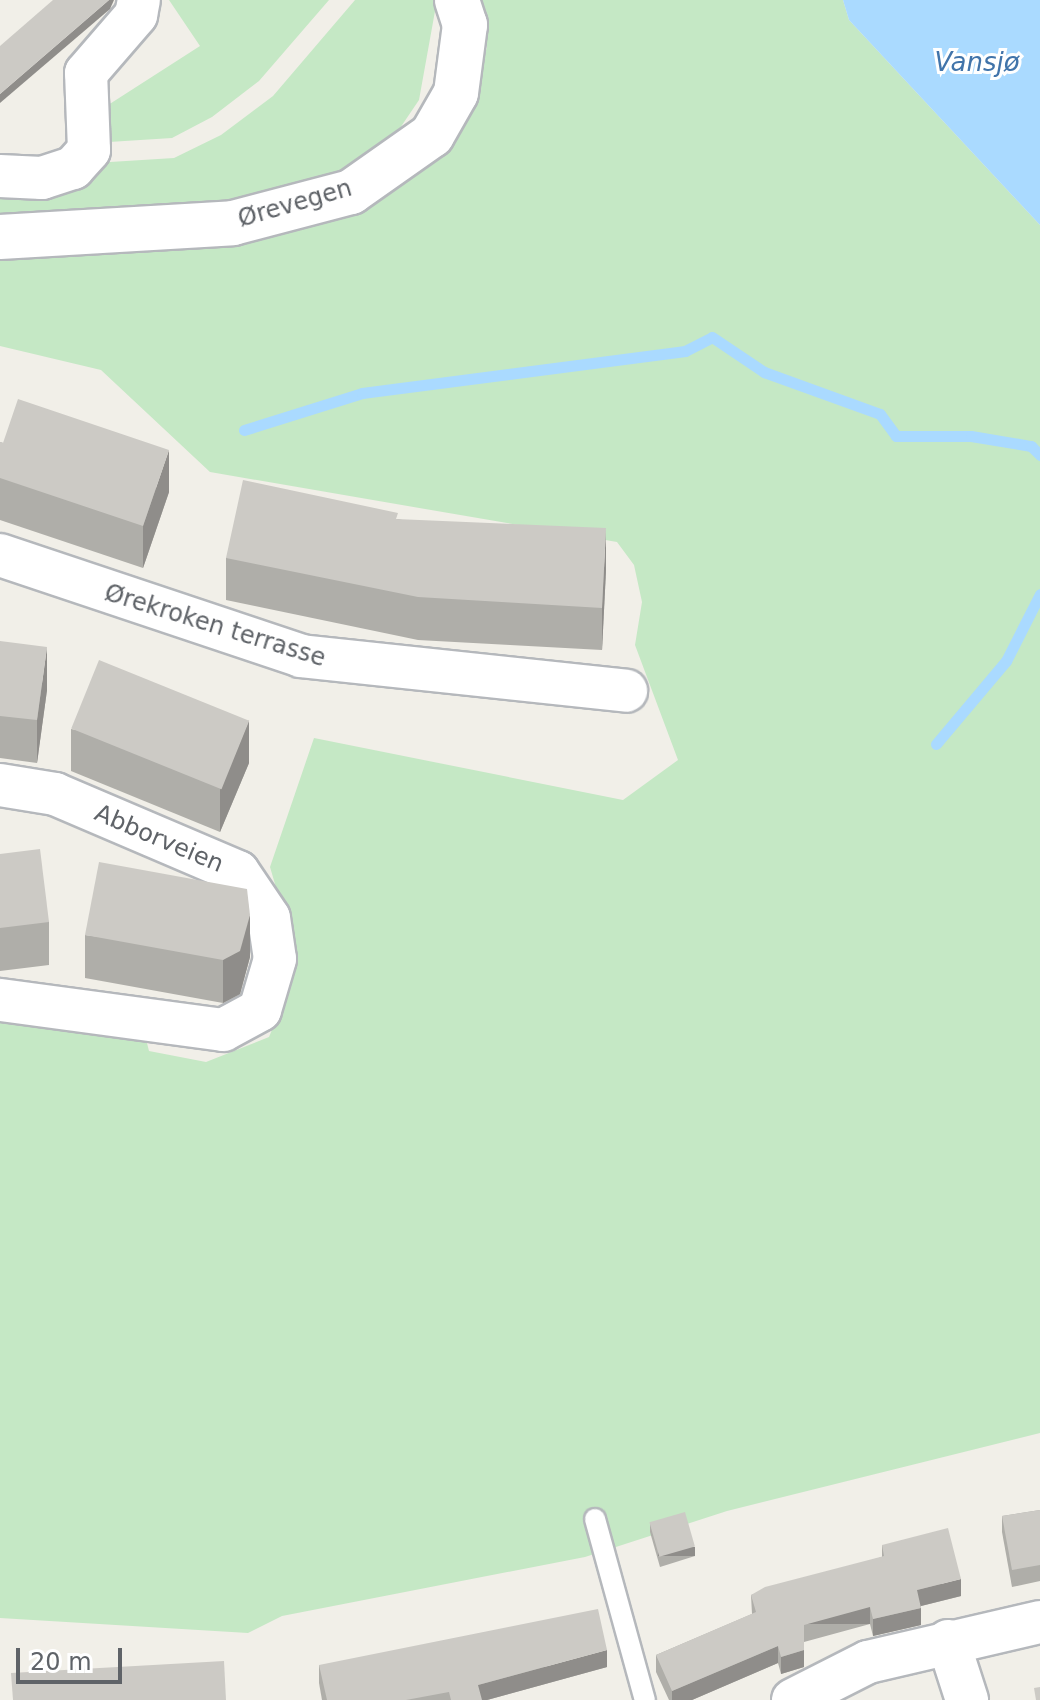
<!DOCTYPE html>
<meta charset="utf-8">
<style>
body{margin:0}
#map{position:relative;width:1040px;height:1700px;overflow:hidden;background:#f1efe8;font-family:"DejaVu Sans",sans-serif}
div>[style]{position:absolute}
.green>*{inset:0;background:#c5e8c5}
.water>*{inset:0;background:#aadaff}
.stream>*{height:11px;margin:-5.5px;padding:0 5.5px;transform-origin:5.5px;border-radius:5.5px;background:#aadaff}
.roads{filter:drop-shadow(2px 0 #b5b8bc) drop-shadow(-2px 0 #b5b8bc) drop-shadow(0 2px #b5b8bc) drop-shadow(0 -2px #b5b8bc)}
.service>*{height:20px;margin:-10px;padding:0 10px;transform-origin:10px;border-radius:10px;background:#fff}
.minor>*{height:42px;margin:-21px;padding:0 21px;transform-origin:21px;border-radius:21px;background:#fff}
.tertiary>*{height:44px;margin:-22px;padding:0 22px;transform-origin:22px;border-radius:22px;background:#fff}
.wall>*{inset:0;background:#afaea9}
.shaded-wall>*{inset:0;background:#8f8d8a;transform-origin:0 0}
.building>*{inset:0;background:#cccac5;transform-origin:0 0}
span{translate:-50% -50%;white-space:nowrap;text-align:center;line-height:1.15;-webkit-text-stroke:6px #fff;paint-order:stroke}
.street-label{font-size:24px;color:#5f6368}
.water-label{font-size:26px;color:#4174aa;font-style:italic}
.scale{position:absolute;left:16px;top:1648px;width:106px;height:36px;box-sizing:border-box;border:4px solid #5f6368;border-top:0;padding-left:10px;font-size:24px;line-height:28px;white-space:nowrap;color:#5f6368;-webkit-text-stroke:6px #fff;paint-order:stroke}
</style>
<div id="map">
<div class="green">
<div style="clip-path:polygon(169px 0,329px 0,259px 81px,212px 117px,172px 138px,109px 142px,105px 107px,200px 46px)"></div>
<div style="clip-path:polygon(355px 0,437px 0,419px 100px,394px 137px,360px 163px,305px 192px,237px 205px,0 216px,0 187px,94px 163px,174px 158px,221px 135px,273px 96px)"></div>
<div style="clip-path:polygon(482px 0,843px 0,849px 20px,1040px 225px,1040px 1433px,727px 1511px,585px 1557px,282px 1616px,248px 1633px,0 1618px,0 1017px,145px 1035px,149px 1051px,206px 1062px,269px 1037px,288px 991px,292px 942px,270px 867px,314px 738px,623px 800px,678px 760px,635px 645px,642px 602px,634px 565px,617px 542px,210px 472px,101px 370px,0 346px,0 251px,263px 240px,347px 215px,471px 103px,487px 47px)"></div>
</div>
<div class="water">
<div style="clip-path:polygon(843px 0,1040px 0,1040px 225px,849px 20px)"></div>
</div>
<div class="stream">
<div style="left:244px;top:430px;width:124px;rotate:-17.4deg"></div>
<div style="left:362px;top:393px;width:326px;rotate:-7.4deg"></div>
<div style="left:685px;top:351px;width:30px;rotate:-27deg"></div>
<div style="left:712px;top:337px;width:63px;rotate:33.9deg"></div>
<div style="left:764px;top:372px;width:123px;rotate:19.9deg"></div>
<div style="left:880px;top:414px;width:27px;rotate:54deg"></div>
<div style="left:896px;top:436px;width:75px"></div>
<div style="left:971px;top:436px;width:61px;rotate:9.5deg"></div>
<div style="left:1031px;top:446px;width:13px;rotate:45deg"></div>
<div style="left:936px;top:744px;width:109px;rotate:-49.9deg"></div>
<div style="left:1006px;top:661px;width:75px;rotate:-63.1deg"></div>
</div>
<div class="roads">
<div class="service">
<div style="left:595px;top:1519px;width:188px;rotate:74.6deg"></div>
</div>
<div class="minor">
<div style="left:0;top:176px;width:42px;rotate:2.7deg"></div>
<div style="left:42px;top:178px;width:33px;rotate:-18deg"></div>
<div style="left:73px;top:168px;width:24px;rotate:-48deg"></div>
<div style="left:89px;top:150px;width:77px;rotate:-92.2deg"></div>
<div style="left:86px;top:73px;width:77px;rotate:-49.2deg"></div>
<div style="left:136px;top:15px;width:15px;rotate:-79deg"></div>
<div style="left:0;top:555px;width:317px;rotate:18.5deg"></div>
<div style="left:301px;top:656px;width:327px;rotate:6.1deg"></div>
<div style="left:0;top:785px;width:56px;rotate:9.3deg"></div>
<div style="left:55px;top:794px;width:199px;rotate:23.1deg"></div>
<div style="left:238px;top:872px;width:55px;rotate:56deg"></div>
<div style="left:269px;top:918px;width:41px;rotate:81.7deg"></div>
<div style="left:275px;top:959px;width:53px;rotate:106.4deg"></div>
<div style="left:260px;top:1010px;width:42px;rotate:151.6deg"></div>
<div style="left:223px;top:1030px;width:225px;rotate:-172.3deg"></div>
<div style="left:948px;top:1641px;width:62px;rotate:72.1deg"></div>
<div style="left:793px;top:1700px;width:84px;rotate:-26.9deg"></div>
<div style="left:868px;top:1662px;width:177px;rotate:-13.1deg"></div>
</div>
<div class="tertiary">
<div style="left:0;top:237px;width:233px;rotate:-3.4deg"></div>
<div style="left:233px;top:223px;width:122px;rotate:-14.7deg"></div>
<div style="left:351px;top:192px;width:99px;rotate:-35.1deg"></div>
<div style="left:432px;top:135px;width:48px;rotate:-60.3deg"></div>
<div style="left:456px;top:93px;width:69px;rotate:-82.5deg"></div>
<div style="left:465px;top:25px;width:26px;rotate:-108deg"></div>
</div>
</div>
<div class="wall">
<div style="clip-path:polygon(0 442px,169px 492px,143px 568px,0 520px)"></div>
<div style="clip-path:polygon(398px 519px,606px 570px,602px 650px,418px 640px,226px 600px,226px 558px)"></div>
<div style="clip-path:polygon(0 641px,47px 690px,37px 763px,0 758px)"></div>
<div style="clip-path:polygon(71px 729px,249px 763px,220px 832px,71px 771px)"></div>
<div style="clip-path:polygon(0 854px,49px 922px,49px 965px,0 971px)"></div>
<div style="clip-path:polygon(85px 935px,250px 957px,240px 994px,223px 1003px,85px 978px)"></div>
<div style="clip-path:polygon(1040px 1510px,1040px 1581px,1012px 1587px,1002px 1532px,1002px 1516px)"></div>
<div style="clip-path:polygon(650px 1523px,695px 1556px,660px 1567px,650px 1532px)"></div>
<div style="clip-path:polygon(882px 1545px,961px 1596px,921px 1606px,921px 1625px,873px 1636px,870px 1624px,804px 1642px,804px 1667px,781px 1674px,778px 1663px,692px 1700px,669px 1700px,656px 1672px,656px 1655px,752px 1614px,751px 1595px,882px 1557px)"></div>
<div style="clip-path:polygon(319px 1665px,607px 1667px,487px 1700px,322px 1700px,319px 1683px)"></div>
</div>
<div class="shaded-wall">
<div style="clip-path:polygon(109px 0,114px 0,110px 9px,0 103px,0 94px)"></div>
<div style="clip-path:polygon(169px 450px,169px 492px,143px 568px,143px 526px)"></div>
<div style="clip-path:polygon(606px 528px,606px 570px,602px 650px,602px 608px)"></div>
<div style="clip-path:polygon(47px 647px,47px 690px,37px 763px,37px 720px)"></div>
<div style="clip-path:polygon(249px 720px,249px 763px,220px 832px,220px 790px)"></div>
<div style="clip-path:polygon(250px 915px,250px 957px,240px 994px,223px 1003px,223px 960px)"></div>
<div style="left:695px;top:1547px;width:9px;height:37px;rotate:90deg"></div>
<div style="clip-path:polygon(961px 1579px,961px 1596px,917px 1607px,917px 1590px)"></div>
<div style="left:870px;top:1607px;width:17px;height:68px;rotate:90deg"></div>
<div style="clip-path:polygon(921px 1608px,921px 1625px,873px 1636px,873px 1619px)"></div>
<div style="clip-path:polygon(778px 1646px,778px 1663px,692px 1700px,672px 1700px,672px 1691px)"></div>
<div style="clip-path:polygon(607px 1650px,607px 1667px,487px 1700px,478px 1700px,478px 1685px)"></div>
<div style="clip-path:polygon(804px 1650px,804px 1667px,781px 1674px,781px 1657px)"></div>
</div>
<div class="building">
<div style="clip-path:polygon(53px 0,109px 0,0 94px,0 46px)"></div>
<div style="clip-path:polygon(18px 399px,169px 450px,143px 526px,0 478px,0 442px,3px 443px)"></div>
<div style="clip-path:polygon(243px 480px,398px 513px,396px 519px,606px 528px,602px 608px,418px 597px,226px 558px)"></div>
<div style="clip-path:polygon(0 641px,47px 647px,37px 720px,0 716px)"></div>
<div style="left:99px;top:660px;width:162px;height:74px;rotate:22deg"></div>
<div style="clip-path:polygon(40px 849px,49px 922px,0 928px,0 854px)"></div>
<div style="clip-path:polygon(99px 862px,247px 889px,250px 915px,240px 951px,223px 960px,85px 935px)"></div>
<div style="clip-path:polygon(1040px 1510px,1040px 1565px,1012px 1570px,1002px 1516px)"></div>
<div style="left:685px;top:1512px;width:36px;height:37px;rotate:74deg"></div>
<div style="clip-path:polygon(948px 1528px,961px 1579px,917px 1590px,921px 1608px,873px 1619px,870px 1607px,804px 1625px,804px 1650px,781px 1657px,778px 1646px,672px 1691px,656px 1655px,756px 1612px,751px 1595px,765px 1587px,884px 1556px,882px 1545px)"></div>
<div style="clip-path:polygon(598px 1609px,607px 1650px,478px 1685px,482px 1700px,451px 1700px,449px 1692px,406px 1700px,327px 1700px,319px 1665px)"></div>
<div style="clip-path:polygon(224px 1661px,226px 1700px,13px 1700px,11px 1673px)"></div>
<div style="clip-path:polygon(1040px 1687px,1040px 1700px,1036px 1700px,1034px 1688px)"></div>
</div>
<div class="street-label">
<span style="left:295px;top:204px;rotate:-16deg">Ørevegen</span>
<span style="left:215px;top:626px;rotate:17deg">Ørekroken terrasse</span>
<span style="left:159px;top:839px;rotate:23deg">Abborveien</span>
</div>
<div class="water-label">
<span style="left:977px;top:63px">Vansjø</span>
</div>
<div class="scale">20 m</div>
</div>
